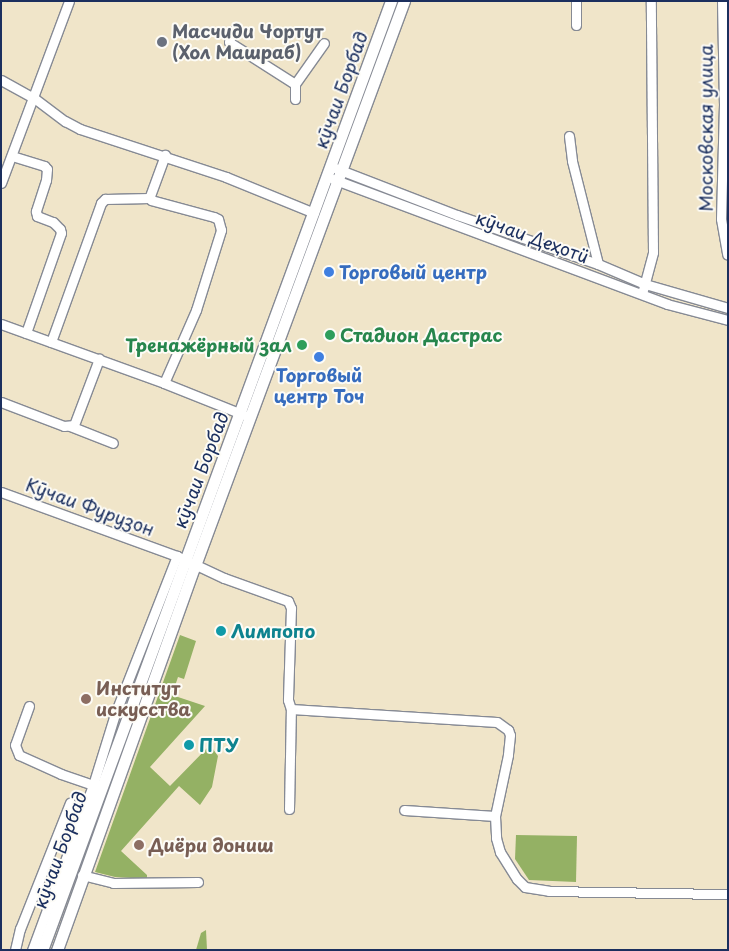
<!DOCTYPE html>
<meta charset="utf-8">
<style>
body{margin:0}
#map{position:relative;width:729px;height:951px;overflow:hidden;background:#f0e5c9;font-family:"Playpen Sans",sans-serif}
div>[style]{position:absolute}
.forest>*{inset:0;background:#94b164}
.roads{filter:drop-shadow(1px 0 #868a94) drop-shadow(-1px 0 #868a94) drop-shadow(0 1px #868a94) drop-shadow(0 -1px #868a94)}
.minor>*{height:9px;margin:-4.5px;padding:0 4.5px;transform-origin:4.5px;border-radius:4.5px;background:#fff}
.major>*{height:11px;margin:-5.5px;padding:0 5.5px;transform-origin:5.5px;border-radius:5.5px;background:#fff}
.dots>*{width:14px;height:14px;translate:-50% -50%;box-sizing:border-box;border:2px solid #fdfcf7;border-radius:50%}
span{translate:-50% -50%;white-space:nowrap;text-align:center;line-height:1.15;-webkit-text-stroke:4px #fdfcf7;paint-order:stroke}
.worship-label{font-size:18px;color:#5b616d;font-weight:700}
.left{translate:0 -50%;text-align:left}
.street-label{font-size:18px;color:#1b2f5e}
.shop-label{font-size:18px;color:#366cbe;font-weight:700}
.leisure-label{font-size:18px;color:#27864d;font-weight:700}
.right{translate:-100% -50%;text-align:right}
.culture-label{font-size:18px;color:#0d838f;font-weight:700}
.education-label{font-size:18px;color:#785e54;font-weight:700}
.frame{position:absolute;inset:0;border:2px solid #1b2f5e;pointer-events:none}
</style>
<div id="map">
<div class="forest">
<div style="clip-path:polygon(180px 635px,196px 641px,184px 679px,178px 677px,172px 695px,205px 706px,150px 767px,170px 786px,210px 745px,218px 756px,212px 787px,200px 805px,179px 786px,121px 851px,147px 875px,147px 879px,115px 877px,95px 872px)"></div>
<div style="clip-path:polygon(516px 835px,577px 836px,576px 882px,529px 880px,515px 859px)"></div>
<div style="clip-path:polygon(206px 930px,207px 950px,196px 950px,201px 933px)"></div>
</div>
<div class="roads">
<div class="minor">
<div style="left:576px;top:1px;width:24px;rotate:90deg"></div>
<div style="left:722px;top:1px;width:103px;rotate:88.9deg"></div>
<div style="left:724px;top:104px;width:115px;rotate:91.5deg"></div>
<div style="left:721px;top:219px;width:36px;rotate:80deg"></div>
<div style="left:232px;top:31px;width:11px;rotate:105deg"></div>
<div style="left:229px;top:42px;width:78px;rotate:32.5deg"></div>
<div style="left:295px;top:84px;width:15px;rotate:90deg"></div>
<div style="left:1px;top:80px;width:38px;rotate:29deg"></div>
<div style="left:34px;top:98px;width:39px;rotate:37deg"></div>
<div style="left:65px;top:121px;width:17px;rotate:28deg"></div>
<div style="left:80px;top:129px;width:154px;rotate:18.2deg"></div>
<div style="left:226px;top:177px;width:95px;rotate:22.2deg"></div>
<div style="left:295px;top:84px;width:50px;rotate:-54.7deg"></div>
<div style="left:569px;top:136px;width:25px;rotate:83deg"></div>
<div style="left:572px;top:161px;width:106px;rotate:75.8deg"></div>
<div style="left:12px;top:156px;width:34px;rotate:17deg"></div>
<div style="left:44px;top:166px;width:4px;rotate:45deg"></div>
<div style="left:47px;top:169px;width:11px;rotate:95deg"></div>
<div style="left:46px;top:180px;width:33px;rotate:108deg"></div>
<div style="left:36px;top:211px;width:5px;rotate:79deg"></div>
<div style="left:37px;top:216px;width:17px;rotate:21deg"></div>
<div style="left:53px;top:222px;width:10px;rotate:45deg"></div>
<div style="left:60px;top:229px;width:4px;rotate:76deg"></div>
<div style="left:61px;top:233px;width:106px;rotate:109.3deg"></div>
<div style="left:335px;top:168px;width:131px;rotate:21.1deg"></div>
<div style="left:457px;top:215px;width:149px;rotate:19.2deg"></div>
<div style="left:598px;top:264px;width:51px;rotate:23.1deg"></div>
<div style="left:645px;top:284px;width:86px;rotate:16.1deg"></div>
<div style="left:333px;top:179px;width:357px;rotate:20.5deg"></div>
<div style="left:667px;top:304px;width:63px;rotate:14.7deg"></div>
<div style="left:1px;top:183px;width:194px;rotate:-69.5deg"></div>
<div style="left:643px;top:290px;width:39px;rotate:-75deg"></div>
<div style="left:653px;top:252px;width:251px;rotate:-90.5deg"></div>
<div style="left:1px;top:324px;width:173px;rotate:19.9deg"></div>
<div style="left:164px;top:383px;width:86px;rotate:21.8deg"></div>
<div style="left:51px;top:342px;width:148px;rotate:-70.2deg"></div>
<div style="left:101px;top:203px;width:6px;rotate:-45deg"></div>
<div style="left:105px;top:199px;width:45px;rotate:-1.3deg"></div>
<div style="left:164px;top:383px;width:80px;rotate:-66.3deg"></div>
<div style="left:196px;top:310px;width:84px;rotate:-72.6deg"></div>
<div style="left:221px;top:230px;width:11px;rotate:-105deg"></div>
<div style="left:218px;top:219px;width:4px;rotate:-153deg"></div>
<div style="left:214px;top:217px;width:65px;rotate:-164.9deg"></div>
<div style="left:151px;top:200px;width:4px;rotate:-104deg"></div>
<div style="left:150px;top:196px;width:44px;rotate:-69.9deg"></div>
<div style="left:1px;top:402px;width:67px;rotate:20.9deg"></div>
<div style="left:64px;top:426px;width:10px;rotate:-6deg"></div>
<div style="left:74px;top:425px;width:71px;rotate:-69.3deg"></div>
<div style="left:70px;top:426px;width:46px;rotate:21.6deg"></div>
<div style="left:1px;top:492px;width:187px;rotate:20deg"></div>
<div style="left:177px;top:556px;width:52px;rotate:25.1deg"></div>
<div style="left:224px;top:578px;width:68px;rotate:19.8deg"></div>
<div style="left:288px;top:601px;width:8px;rotate:67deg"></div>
<div style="left:291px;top:608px;width:92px;rotate:91.9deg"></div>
<div style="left:288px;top:700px;width:9px;rotate:72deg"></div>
<div style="left:291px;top:709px;width:206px;rotate:3.6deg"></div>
<div style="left:497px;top:722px;width:14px;rotate:36deg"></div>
<div style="left:508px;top:730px;width:5px;rotate:68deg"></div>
<div style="left:510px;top:735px;width:20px;rotate:96deg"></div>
<div style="left:508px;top:755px;width:62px;rotate:102deg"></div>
<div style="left:495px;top:816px;width:91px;rotate:-176.2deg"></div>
<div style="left:29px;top:706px;width:41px;rotate:109.7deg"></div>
<div style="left:15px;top:745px;width:11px;rotate:68deg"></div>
<div style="left:19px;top:755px;width:46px;rotate:24.3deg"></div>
<div style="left:61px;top:774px;width:37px;rotate:19deg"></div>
<div style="left:289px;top:809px;width:100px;rotate:-88.9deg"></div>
<div style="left:495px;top:816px;width:22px;rotate:87deg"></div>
<div style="left:496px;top:838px;width:15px;rotate:74deg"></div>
<div style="left:500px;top:852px;width:32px;rotate:58deg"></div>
<div style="left:517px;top:879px;width:11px;rotate:45deg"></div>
<div style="left:525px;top:887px;width:24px;rotate:9deg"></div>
<div style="left:549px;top:891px;width:179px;rotate:1deg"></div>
<div style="left:82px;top:875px;width:32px;rotate:14deg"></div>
<div style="left:113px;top:883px;width:85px;rotate:-0.7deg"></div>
<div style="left:15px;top:950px;width:22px;rotate:-77deg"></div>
<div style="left:20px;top:929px;width:136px;rotate:-68.4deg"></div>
<div style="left:32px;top:950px;width:176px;rotate:-69.7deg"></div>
<div style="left:93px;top:785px;width:74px;rotate:-72.8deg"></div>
<div style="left:115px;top:714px;width:170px;rotate:-68.6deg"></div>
</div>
<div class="major">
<div style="left:42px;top:950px;width:1011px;rotate:-69.81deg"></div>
<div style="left:57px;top:950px;width:406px;rotate:-70.3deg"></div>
<div style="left:194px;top:568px;width:605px;rotate:-69.68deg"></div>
</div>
</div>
<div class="dots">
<div style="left:162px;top:42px;background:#6b7280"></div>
<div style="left:329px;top:272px;background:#3f7fe0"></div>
<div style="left:330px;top:335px;background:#2e9e5b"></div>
<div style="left:302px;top:345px;background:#2e9e5b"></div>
<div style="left:319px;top:357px;background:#3f7fe0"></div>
<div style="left:221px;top:631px;background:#0f9aa8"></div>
<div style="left:86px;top:699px;background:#8d6e63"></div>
<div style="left:189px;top:745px;background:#0f9aa8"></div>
<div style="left:139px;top:845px;background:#8d6e63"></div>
</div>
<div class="worship-label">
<span class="left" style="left:172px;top:42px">Масчиди Чортут<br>(Хол Машраб)</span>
</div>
<div class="street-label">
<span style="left:341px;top:90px;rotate:-70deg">кӯчаи Борбад</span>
<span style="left:706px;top:128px;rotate:-90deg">Московская улица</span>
<span style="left:532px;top:237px;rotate:20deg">кӯчаи Деҳотӣ</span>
<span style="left:201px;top:470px;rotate:-69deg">кӯчаи Борбад</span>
<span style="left:90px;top:507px;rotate:20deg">Кӯчаи Фурузон</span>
<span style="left:60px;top:850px;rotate:-70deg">кӯчаи Борбад</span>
</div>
<div class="shop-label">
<span class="left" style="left:339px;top:272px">Торговый центр</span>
<span style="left:319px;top:386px">Торговый<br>центр Точ</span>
</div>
<div class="leisure-label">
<span class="left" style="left:340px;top:335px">Стадион Дастрас</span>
<span class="right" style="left:292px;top:345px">Тренажёрный зал</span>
</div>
<div class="culture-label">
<span class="left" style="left:231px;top:631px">Лимпопо</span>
<span class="left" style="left:199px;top:745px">ПТУ</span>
</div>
<div class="education-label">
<span class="left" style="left:96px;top:699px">Институт<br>искусства</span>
<span class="left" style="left:149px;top:845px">Диёри дониш</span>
</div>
<div class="frame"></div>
</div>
